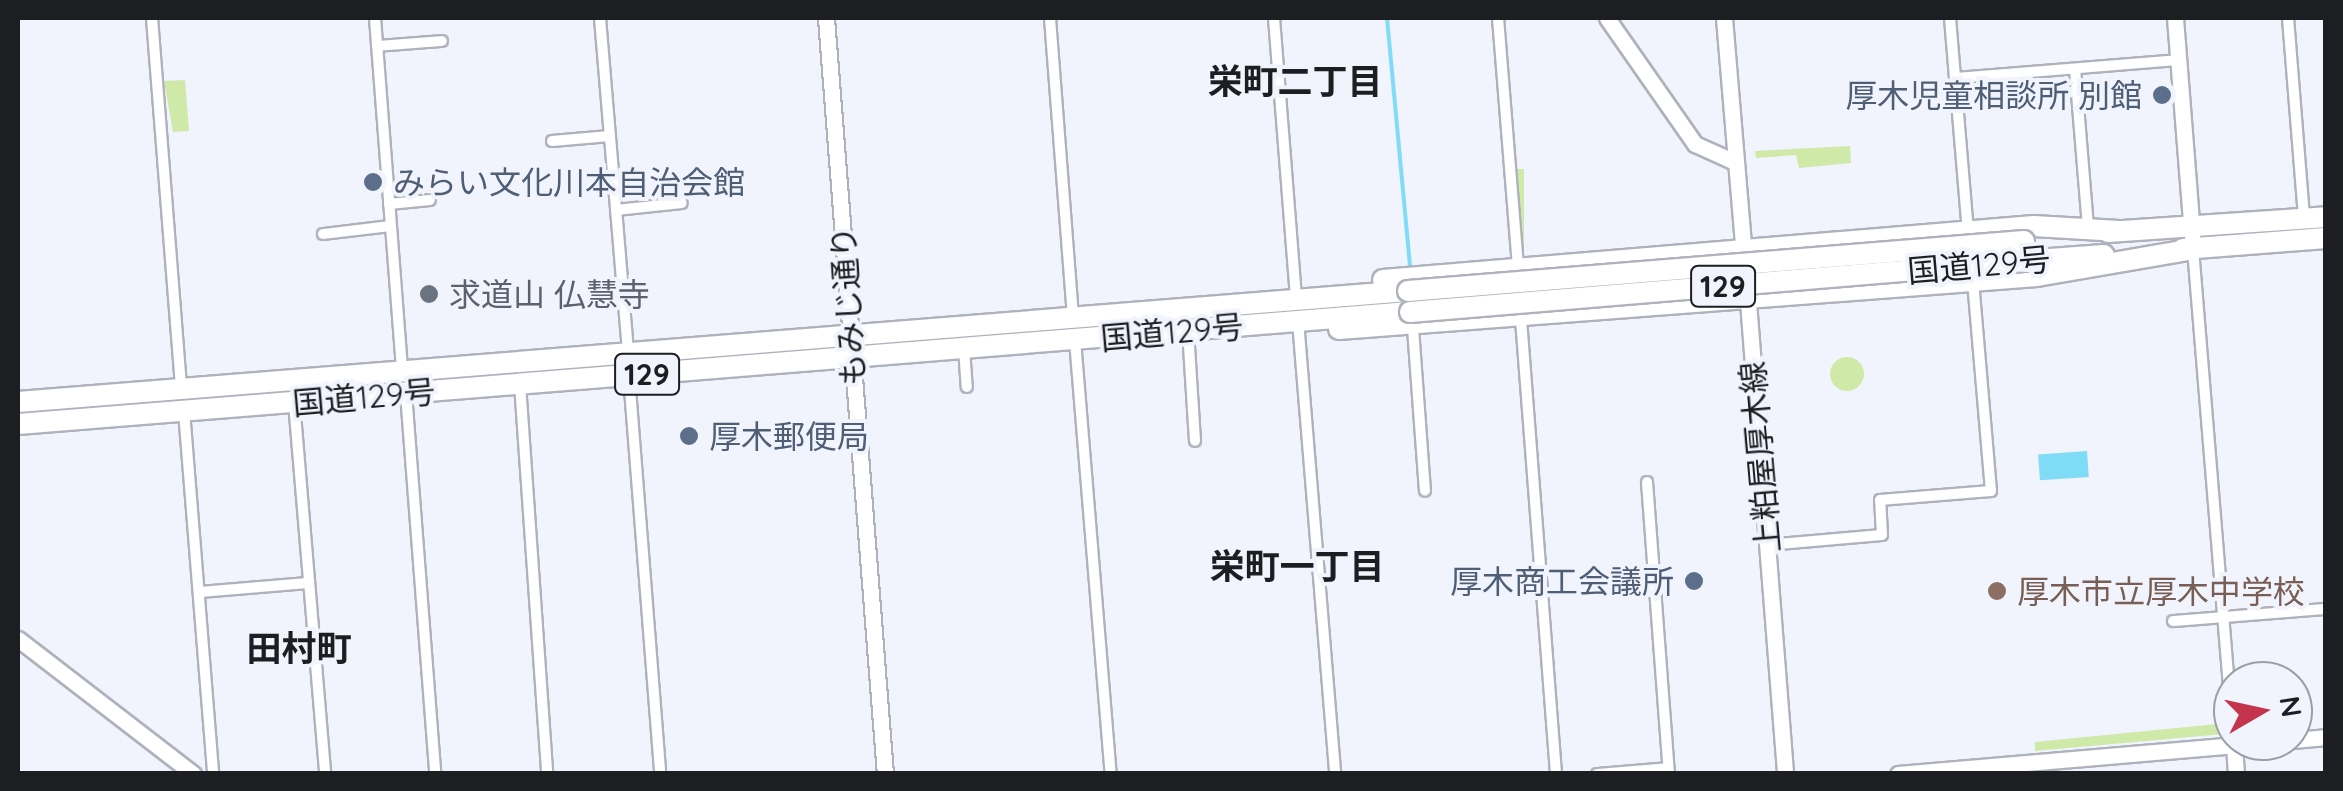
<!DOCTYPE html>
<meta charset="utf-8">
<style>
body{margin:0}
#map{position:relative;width:2343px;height:791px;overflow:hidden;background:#f1f4fd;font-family:Quicksand,"Noto Sans JP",sans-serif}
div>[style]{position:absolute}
.green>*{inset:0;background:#cfe9a8;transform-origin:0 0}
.round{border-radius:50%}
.water>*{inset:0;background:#80dcf6;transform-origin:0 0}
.stream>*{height:4px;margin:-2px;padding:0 2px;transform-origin:2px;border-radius:2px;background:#80dcf6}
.roads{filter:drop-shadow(2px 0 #afb2bd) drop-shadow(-2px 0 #afb2bd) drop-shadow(0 2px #afb2bd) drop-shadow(0 -2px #afb2bd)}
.street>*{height:10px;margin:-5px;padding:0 5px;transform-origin:5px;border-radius:5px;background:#fff}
.secondary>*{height:15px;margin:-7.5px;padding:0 7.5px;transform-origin:7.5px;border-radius:7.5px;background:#fff}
.highway>*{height:20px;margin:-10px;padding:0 10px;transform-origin:10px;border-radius:10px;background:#fff}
.bridges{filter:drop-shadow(2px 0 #afb2bd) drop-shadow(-2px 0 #afb2bd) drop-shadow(0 2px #afb2bd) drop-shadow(0 -2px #afb2bd)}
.highway-bridge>*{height:20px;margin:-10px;padding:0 10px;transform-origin:10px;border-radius:10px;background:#fff}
.dots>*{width:28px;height:28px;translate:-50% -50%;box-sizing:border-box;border:5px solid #f1f4fd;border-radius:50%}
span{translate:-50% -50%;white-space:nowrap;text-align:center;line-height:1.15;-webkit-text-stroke:8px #f1f4fd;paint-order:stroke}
.shield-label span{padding:2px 8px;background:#f1f4fd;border:2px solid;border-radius:8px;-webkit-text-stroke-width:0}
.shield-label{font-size:30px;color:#1d1e22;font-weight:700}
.service-label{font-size:32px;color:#4e5e75}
.right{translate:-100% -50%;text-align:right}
.left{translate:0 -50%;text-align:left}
.street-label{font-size:32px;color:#1d1e22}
.worship-label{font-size:32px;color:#5b616d}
.education-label{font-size:32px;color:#785e54}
.neighbourhood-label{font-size:35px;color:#1d1e22;font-weight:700}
.frame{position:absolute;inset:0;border:20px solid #1d1e22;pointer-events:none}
.north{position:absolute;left:2213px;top:661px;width:100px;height:100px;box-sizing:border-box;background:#f1f4fd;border:2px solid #9c9ea5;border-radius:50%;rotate:81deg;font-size:28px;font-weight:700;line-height:40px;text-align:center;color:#1d1e22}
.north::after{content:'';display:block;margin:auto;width:35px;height:45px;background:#c4344d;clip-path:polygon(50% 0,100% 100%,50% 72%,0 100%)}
</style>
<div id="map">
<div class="green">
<div style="clip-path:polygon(185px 80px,189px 131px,173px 132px,164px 81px)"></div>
<div style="clip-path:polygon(1850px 146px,1851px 163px,1799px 168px,1796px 155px,1756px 158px,1755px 151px)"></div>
<div style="left:1516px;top:169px;width:8px;height:87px"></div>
<div class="round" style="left:1830px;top:357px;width:34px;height:34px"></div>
<div style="clip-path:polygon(2227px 723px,2224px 734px,2035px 751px,2035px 742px)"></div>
</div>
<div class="water">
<div style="left:2087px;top:451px;width:26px;height:49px;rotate:86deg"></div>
</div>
<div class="stream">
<div style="left:1387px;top:18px;width:249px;rotate:84.7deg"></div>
</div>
<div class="roads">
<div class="street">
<div style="left:152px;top:18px;width:372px;rotate:85.5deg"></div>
<div style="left:375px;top:18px;width:354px;rotate:85.6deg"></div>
<div style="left:600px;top:18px;width:336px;rotate:85.2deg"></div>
<div style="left:1050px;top:18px;width:300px;rotate:85.6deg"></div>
<div style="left:1274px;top:18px;width:282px;rotate:85.5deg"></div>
<div style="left:1498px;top:18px;width:251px;rotate:85.4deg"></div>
<div style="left:1950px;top:18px;width:214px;rotate:85.2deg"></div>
<div style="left:2288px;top:18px;width:202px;rotate:85.4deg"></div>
<div style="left:377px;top:46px;width:65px;rotate:-4.4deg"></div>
<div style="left:2075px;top:69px;width:158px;rotate:85.3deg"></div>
<div style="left:1955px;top:78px;width:224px;rotate:-4.6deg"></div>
<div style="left:552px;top:141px;width:58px;rotate:-4.9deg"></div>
<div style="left:389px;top:204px;width:41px;rotate:-5.6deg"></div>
<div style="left:616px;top:210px;width:66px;rotate:-6.1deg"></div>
<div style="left:323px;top:234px;width:67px;rotate:-6.8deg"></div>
<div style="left:2193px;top:249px;width:490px;rotate:85.3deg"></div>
<div style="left:1521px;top:319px;width:456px;rotate:85.6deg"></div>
<div style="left:1298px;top:321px;width:455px;rotate:85.3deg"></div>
<div style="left:1413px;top:328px;width:163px;rotate:85.8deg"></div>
<div style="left:1188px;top:330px;width:111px;rotate:86.4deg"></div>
<div style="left:1075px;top:340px;width:435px;rotate:85.3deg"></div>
<div style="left:964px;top:348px;width:39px;rotate:86deg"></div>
<div style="left:629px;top:376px;width:399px;rotate:85.5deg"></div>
<div style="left:520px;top:384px;width:391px;rotate:86deg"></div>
<div style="left:406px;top:393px;width:382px;rotate:85.6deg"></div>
<div style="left:294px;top:402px;width:373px;rotate:85.2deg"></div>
<div style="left:184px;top:411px;width:364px;rotate:85.4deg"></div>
<div style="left:1647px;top:482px;width:293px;rotate:85.7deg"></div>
<div style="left:1767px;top:545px;width:115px;rotate:-5deg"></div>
<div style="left:1882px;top:535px;width:35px;rotate:-93deg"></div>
<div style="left:1880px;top:500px;width:111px;rotate:-4.6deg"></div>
<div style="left:1991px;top:491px;width:210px;rotate:-94.9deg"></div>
<div style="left:199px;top:592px;width:110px;rotate:-4.7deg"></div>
<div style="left:2173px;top:621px;width:153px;rotate:-4.5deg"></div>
<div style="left:1597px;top:774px;width:71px;rotate:-4.8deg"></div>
</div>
<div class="secondary">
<div style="left:826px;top:18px;width:758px;rotate:85.54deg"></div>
<div style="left:1607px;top:18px;width:154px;rotate:55.1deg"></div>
<div style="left:1695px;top:144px;width:44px;rotate:24.2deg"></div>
<div style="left:1724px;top:18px;width:239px;rotate:85.2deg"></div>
<div style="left:2175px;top:18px;width:232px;rotate:85.5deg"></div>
<div style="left:1747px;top:289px;width:486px;rotate:85.5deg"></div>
<div style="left:18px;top:639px;width:221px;rotate:37.6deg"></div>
<div style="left:2293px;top:740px;width:33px;rotate:-5deg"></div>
<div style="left:2234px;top:745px;width:29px;rotate:86deg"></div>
<div style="left:1898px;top:774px;width:383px;rotate:-4.9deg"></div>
</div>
<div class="highway">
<div style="left:2108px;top:232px;width:219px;rotate:-3.9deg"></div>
<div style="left:2183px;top:249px;width:143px;rotate:-4.4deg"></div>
<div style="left:2036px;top:260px;width:68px;rotate:-4.2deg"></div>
<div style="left:1383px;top:280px;width:653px;rotate:-4.74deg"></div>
<div style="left:2034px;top:226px;width:85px;rotate:3.4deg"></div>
<div style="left:1339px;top:329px;width:700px;rotate:-4.34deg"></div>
<div style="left:2037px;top:276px;width:158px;rotate:-9.8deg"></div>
<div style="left:18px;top:402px;width:1394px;rotate:-4.57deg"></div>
<div style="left:18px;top:424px;width:1396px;rotate:-4.6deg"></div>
</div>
</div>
<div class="bridges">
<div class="highway-bridge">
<div style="left:1408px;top:291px;width:618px;rotate:-4.64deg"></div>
<div style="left:1410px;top:312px;width:628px;rotate:-4.75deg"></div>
</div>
</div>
<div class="dots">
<div style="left:2162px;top:95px;background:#5c6f8a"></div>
<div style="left:373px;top:182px;background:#5c6f8a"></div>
<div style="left:429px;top:294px;background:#6b7280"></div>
<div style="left:689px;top:436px;background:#5c6f8a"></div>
<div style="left:1694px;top:581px;background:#5c6f8a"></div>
<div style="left:1997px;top:591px;background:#8d6e63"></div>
</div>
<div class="shield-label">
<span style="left:1723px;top:286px">129</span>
<span style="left:647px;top:374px">129</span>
</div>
<div class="service-label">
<span class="right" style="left:2142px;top:95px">厚木児童相談所 別館</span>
<span class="left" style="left:393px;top:182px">みらい文化川本自治会館</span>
<span class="left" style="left:709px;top:436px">厚木郵便局</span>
<span class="right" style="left:1674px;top:581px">厚木商工会議所</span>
</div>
<div class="street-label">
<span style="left:1979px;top:265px;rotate:-5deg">国道129号</span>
<span style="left:848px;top:306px;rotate:-94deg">もみじ通り</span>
<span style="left:1172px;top:332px;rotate:-5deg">国道129号</span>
<span style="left:364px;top:397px;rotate:-5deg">国道129号</span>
<span style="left:1760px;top:457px;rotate:-95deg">上粕屋厚木線</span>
</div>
<div class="worship-label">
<span class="left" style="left:449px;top:294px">求道山 仏慧寺</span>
</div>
<div class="education-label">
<span class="left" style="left:2017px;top:591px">厚木市立厚木中学校</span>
</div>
<div class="neighbourhood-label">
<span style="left:1295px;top:81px">栄町二丁目</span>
<span style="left:1297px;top:566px">栄町一丁目</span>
<span style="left:299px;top:648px">田村町</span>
</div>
<div class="frame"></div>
<div class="north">N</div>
</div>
